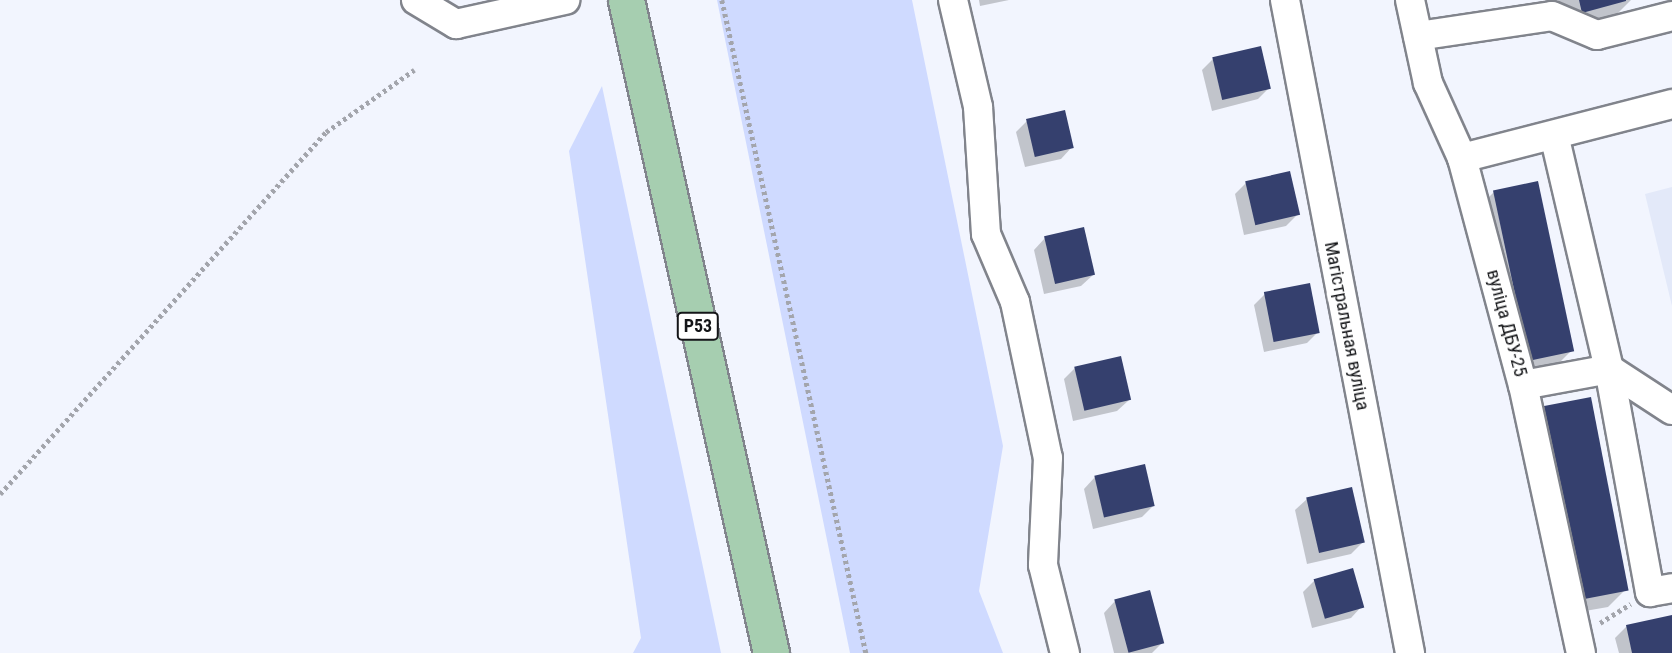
<!DOCTYPE html>
<meta charset="utf-8">
<style>
body{margin:0}
#map{position:relative;width:1672px;height:653px;overflow:hidden;background:#f2f5fe;font-family:"Roboto Condensed",sans-serif}
div>[style]{position:absolute}
.built>*{inset:0;background:#e3e9f9}
.green>*{inset:0;background:#cfdaff}
.shadow>*{inset:0;background:#0003}
.building>*{inset:0;background:#35406e;transform-origin:0 0}
.path>*{height:4.5px;margin-top:-2.25px;transform-origin:0;background:repeating-linear-gradient(90deg,#a3a5ac 0 3.5px,transparent 0 7px)}
.roads{filter:drop-shadow(2px 0 #81848c) drop-shadow(-2px 0 #81848c) drop-shadow(0 2px #81848c) drop-shadow(0 -2px #81848c)}
.minor>*{height:28px;margin:-14px;padding:0 14px;transform-origin:14px;border-radius:14px;background:#fff}
.major>*{height:35px;margin:-17.5px;padding:0 17.5px;transform-origin:17.5px;border-radius:17.5px;background:#a6ceb0}
span{translate:-50% -50%;white-space:nowrap;text-align:center;line-height:1.15;-webkit-text-stroke:7px #fff;paint-order:stroke}
.shield-label span{padding:2px 5px;background:#fff;border:2px solid;border-radius:5px;-webkit-text-stroke-width:0}
.shield-label{font-size:18px;color:#141518;font-weight:700}
.street-label{font-size:19px;color:#141518}
</style>
<div id="map">
<div class="built">
<div style="clip-path:polygon(1672px 187px,1672px 306px,1645px 194px)"></div>
</div>
<div class="green">
<div style="clip-path:polygon(717px 0,912px 0,1003px 446px,979px 591px,1003px 653px,850px 653px)"></div>
<div style="clip-path:polygon(602px 86px,721px 653px,633px 653px,641px 638px,569px 151px)"></div>
</div>
<div class="shadow">
<div style="clip-path:polygon(979px 0,1009px 0,980px 6px)"></div>
<div style="clip-path:polygon(1558px 0,1631px 0,1616px 15px,1566px 28px)"></div>
<div style="clip-path:polygon(1213px 59px,1269px 88px,1258px 99px,1212px 111px,1202px 70px)"></div>
<div style="clip-path:polygon(1027px 121px,1072px 147px,1061px 159px,1025px 167px,1016px 132px)"></div>
<div style="clip-path:polygon(1246px 183px,1298px 214px,1286px 226px,1244px 235px,1235px 194px)"></div>
<div style="clip-path:polygon(1494px 192px,1572px 350px,1560px 362px,1518px 370px,1483px 203px)"></div>
<div style="clip-path:polygon(1045px 238px,1093px 275px,1081px 286px,1044px 294px,1034px 250px)"></div>
<div style="clip-path:polygon(1265px 294px,1318px 332px,1307px 343px,1264px 352px,1254px 305px)"></div>
<div style="clip-path:polygon(1075px 368px,1129px 400px,1117px 411px,1073px 421px,1064px 379px)"></div>
<div style="clip-path:polygon(1544px 408px,1625px 590px,1608px 607px,1562px 615px,1527px 424px)"></div>
<div style="clip-path:polygon(1095px 477px,1153px 506px,1142px 517px,1093px 529px,1084px 489px)"></div>
<div style="clip-path:polygon(1307px 499px,1363px 542px,1351px 554px,1307px 564px,1295px 510px)"></div>
<div style="clip-path:polygon(1314px 581px,1362px 606px,1351px 618px,1312px 628px,1303px 592px)"></div>
<div style="clip-path:polygon(1115px 601px,1162px 643px,1152px 653px,1114px 653px,1104px 613px)"></div>
<div style="clip-path:polygon(1672px 616px,1672px 653px,1619px 653px,1615px 638px,1627px 626px)"></div>
</div>
<div class="building">
<div style="clip-path:polygon(1579px 0,1626px 0,1626px 1px,1582px 13px)"></div>
<div style="left:1261px;top:46px;width:44px;height:50px;rotate:77deg"></div>
<div style="left:1065px;top:110px;width:39px;height:40px;rotate:77deg"></div>
<div style="left:1290px;top:171px;width:45px;height:46px;rotate:77deg"></div>
<div style="left:1538px;top:181px;width:174px;height:46px;rotate:78deg"></div>
<div style="left:1084px;top:227px;width:49px;height:41px;rotate:77deg"></div>
<div style="left:1310px;top:283px;width:51px;height:47px;rotate:79deg"></div>
<div style="left:1121px;top:356px;width:45px;height:48px;rotate:77deg"></div>
<div style="left:1591px;top:397px;width:197px;height:49px;rotate:79deg"></div>
<div style="left:1145px;top:464px;width:43px;height:52px;rotate:77deg"></div>
<div style="left:1352px;top:487px;width:57px;height:47px;rotate:77deg"></div>
<div style="left:1353px;top:568px;width:41px;height:41px;rotate:74deg"></div>
<div style="left:1150px;top:590px;width:55px;height:37px;rotate:75deg"></div>
<div style="clip-path:polygon(1672px 615px,1672px 653px,1632px 653px,1626px 625px)"></div>
</div>
<div class="path">
<div style="left:722px;top:0;width:669px;rotate:77.56deg"></div>
<div style="left:0;top:494px;width:487px;rotate:-48deg"></div>
<div style="left:326px;top:132px;width:108px;rotate:-35.2deg"></div>
<div style="left:1600px;top:623px;width:36px;rotate:-32deg"></div>
</div>
<div class="roads">
<div class="minor">
<div style="left:416px;top:0;width:47px;rotate:31deg"></div>
<div style="left:456px;top:24px;width:112px;rotate:-12.4deg"></div>
<div style="left:953px;top:0;width:110px;rotate:76.8deg"></div>
<div style="left:978px;top:107px;width:127px;rotate:86.4deg"></div>
<div style="left:986px;top:234px;width:74px;rotate:66.9deg"></div>
<div style="left:1015px;top:302px;width:159px;rotate:78.1deg"></div>
<div style="left:1048px;top:458px;width:107px;rotate:92.7deg"></div>
<div style="left:1043px;top:565px;width:91px;rotate:76deg"></div>
<div style="left:1285px;top:0;width:665px;rotate:79.16deg"></div>
<div style="left:1410px;top:0;width:85px;rotate:77.8deg"></div>
<div style="left:1428px;top:83px;width:82px;rotate:65.6deg"></div>
<div style="left:1462px;top:158px;width:235px;rotate:75deg"></div>
<div style="left:1523px;top:385px;width:274px;rotate:77.8deg"></div>
<div style="left:1418px;top:36px;width:135px;rotate:-8.5deg"></div>
<div style="left:1552px;top:16px;width:49px;rotate:22.9deg"></div>
<div style="left:1597px;top:35px;width:77px;rotate:-14.2deg"></div>
<div style="left:1462px;top:158px;width:217px;rotate:-14.4deg"></div>
<div style="left:1609px;top:369px;width:227px;rotate:79.6deg"></div>
<div style="left:1650px;top:592px;width:22px;rotate:-10deg"></div>
<div style="left:1609px;top:369px;width:75px;rotate:33.1deg"></div>
<div style="left:1523px;top:385px;width:87px;rotate:-10.5deg"></div>
<div style="left:1609px;top:369px;width:240px;rotate:-103.2deg"></div>
</div>
<div class="major">
<div style="left:626px;top:0;width:669px;rotate:77.48deg"></div>
</div>
</div>
<div class="shield-label">
<span style="left:698px;top:326px">Р53</span>
</div>
<div class="street-label">
<span style="left:1507px;top:323px;rotate:75deg">вуліца ДБУ-25</span>
<span style="left:1347px;top:326px;rotate:79deg">Магістральная вуліца</span>
</div>
</div>
